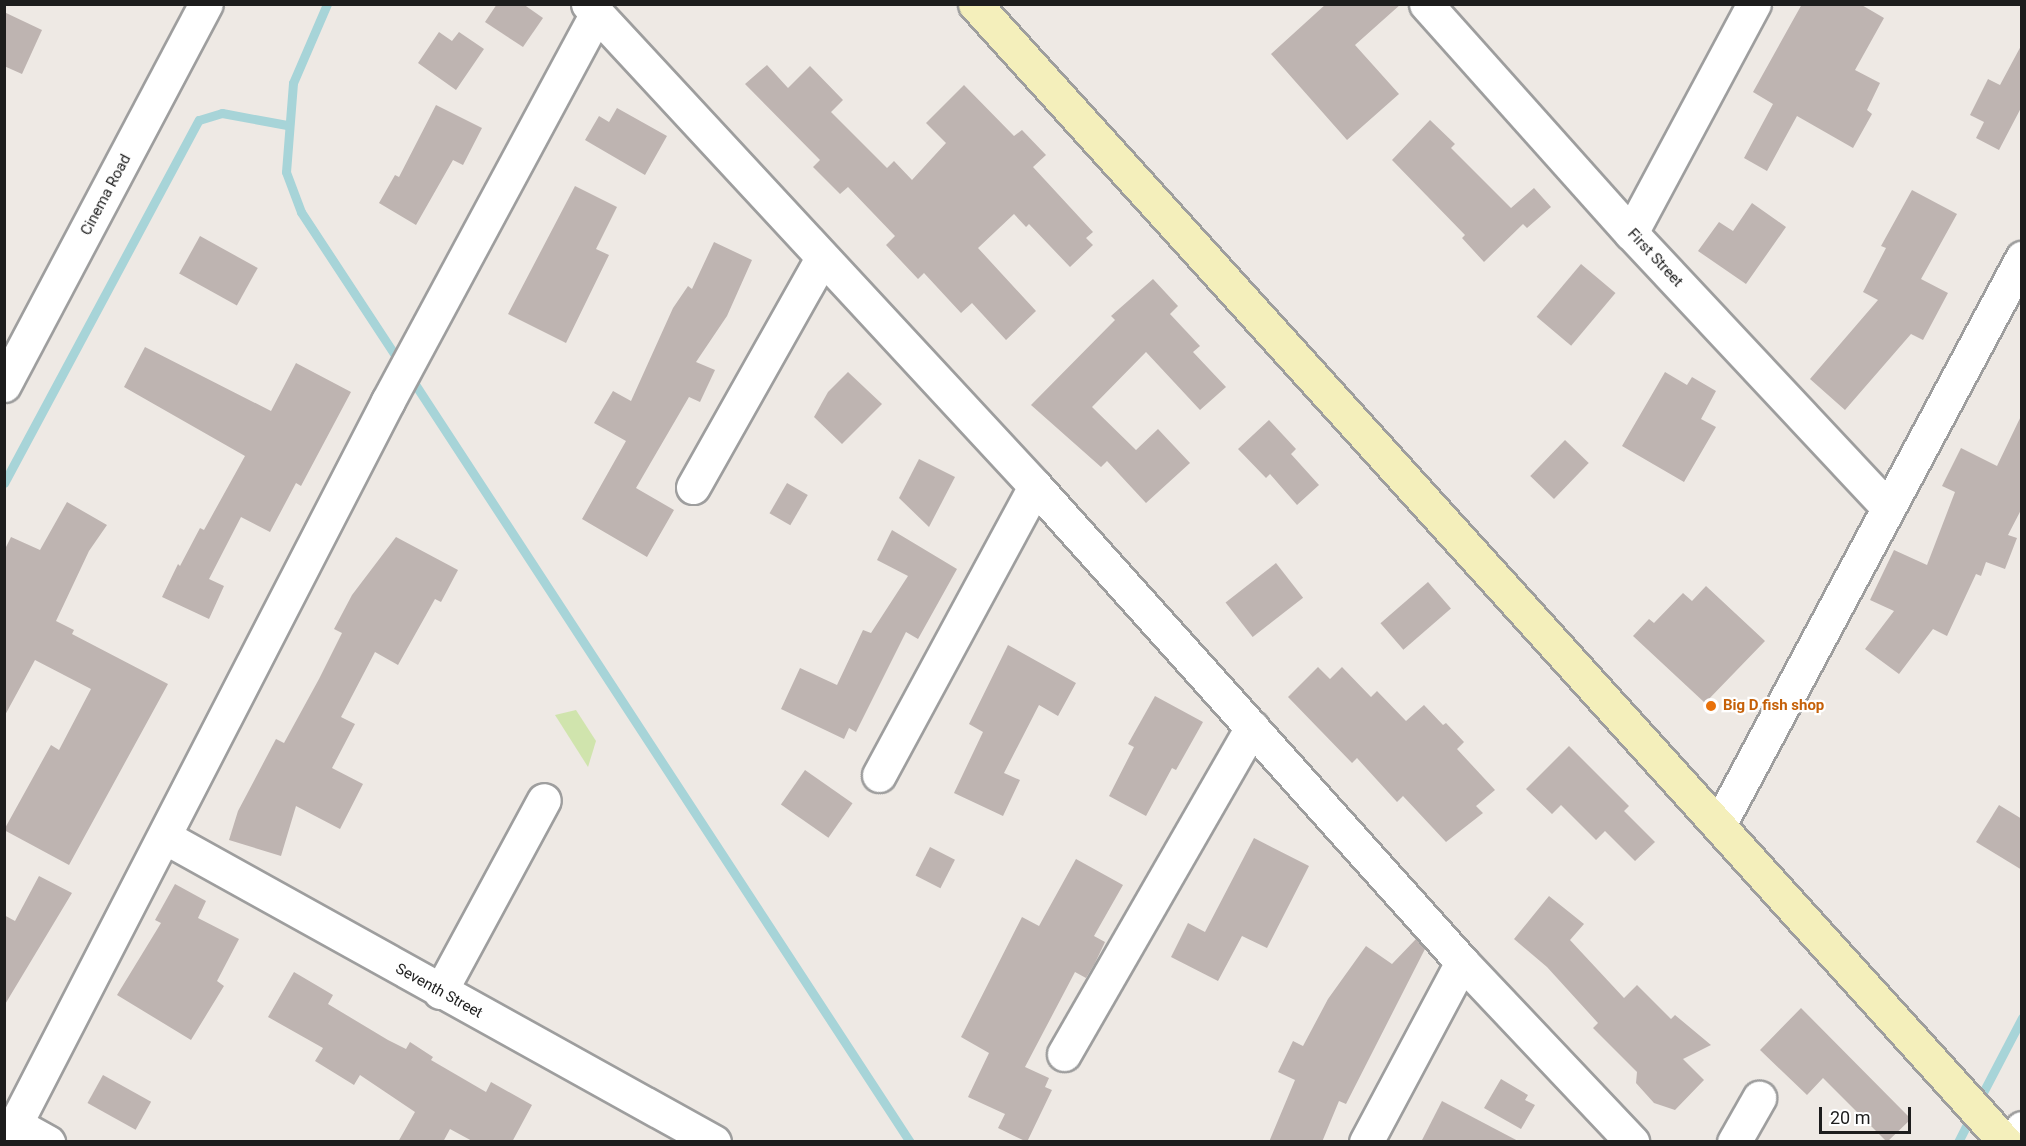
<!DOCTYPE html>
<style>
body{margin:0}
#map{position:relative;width:2026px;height:1146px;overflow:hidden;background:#eee9e4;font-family:Roboto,sans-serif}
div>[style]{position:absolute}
.grass>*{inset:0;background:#d0e4ad}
.stream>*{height:9px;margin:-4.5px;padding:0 4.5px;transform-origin:4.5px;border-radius:4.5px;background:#a7d4d8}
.building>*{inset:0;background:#beb4b1;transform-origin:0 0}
.roads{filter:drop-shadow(2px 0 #9e9e9e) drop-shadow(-2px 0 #9e9e9e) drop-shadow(0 2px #9e9e9e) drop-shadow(0 -2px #9e9e9e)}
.street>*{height:33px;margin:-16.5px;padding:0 16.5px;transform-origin:16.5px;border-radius:16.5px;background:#fff}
.secondary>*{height:33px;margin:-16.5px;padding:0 16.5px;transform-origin:16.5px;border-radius:16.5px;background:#f4efbb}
.dots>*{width:16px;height:16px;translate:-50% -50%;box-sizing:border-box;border:3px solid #fff;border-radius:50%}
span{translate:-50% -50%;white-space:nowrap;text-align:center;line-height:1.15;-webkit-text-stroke:4.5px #fff;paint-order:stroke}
.street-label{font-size:15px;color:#1d1d1d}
.food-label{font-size:15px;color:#c56008;font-weight:700}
.left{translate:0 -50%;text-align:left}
.frame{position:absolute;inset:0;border:6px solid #1d1d1d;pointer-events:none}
.scale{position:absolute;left:1819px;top:1107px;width:92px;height:27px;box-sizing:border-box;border:3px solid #1d1d1d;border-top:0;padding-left:8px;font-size:18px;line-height:21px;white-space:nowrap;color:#1d1d1d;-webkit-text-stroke:4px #fff;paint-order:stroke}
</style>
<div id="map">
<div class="grass">
<div style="clip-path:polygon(576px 710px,596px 741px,588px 767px,555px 715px)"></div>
</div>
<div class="stream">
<div style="left:327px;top:4px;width:86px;rotate:113.3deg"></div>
<div style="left:293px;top:83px;width:89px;rotate:94.5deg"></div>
<div style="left:286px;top:172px;width:43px;rotate:69.4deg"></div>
<div style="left:301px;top:212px;width:182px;rotate:56.7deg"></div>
<div style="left:409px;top:375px;width:916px;rotate:56.85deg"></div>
<div style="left:4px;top:483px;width:412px;rotate:-61.8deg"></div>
<div style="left:199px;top:120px;width:24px;rotate:-17deg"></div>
<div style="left:222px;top:113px;width:66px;rotate:10.5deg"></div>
<div style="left:1978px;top:1102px;width:95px;rotate:-62.4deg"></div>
<div style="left:1958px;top:1142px;width:31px;rotate:-63deg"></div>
</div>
<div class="building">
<div style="clip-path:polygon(497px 4px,523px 4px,543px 18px,523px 47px,485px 22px)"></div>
<div style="clip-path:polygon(1326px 4px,1401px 4px,1355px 45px,1399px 94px,1347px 140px,1271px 54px)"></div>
<div style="clip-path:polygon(1802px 4px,1860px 4px,1884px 18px,1855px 70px,1880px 83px,1867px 110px,1872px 114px,1853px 148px,1797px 116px,1767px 171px,1744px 158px,1773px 104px,1753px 92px)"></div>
<div style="clip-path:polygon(4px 12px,42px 30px,22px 74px,4px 66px)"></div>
<div style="clip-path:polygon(439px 32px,452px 41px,459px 32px,484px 49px,456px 90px,418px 63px)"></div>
<div style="clip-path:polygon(2022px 44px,2022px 106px,1999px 150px,1976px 138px,1984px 122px,1970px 115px,1988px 79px,2000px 85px)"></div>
<div style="clip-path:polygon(767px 65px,788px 88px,810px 66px,843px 100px,831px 112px,887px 168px,894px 161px,912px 180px,946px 143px,926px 123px,964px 85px,1014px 136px,1022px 130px,1046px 155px,1033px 167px,1093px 232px,1086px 238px,1093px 245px,1070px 267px,1029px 224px,1026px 227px,1014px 214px,978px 248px,1036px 311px,1006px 340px,972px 303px,961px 313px,924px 273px,918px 279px,886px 245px,895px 236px,848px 187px,840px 194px,813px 167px,820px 160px,745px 84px)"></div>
<div style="clip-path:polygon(436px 105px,482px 128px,463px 165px,453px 160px,416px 225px,379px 203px,395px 175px,399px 177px)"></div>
<div style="clip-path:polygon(617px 108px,667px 136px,645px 175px,585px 140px,599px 116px,609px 122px)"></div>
<div style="clip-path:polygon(1430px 120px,1455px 144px,1451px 148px,1511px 208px,1534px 188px,1551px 207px,1527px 228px,1523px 224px,1484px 262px,1462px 238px,1465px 235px,1392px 160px)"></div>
<div style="clip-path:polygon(575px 186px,617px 207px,596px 249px,609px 255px,566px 343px,508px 314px)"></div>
<div style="clip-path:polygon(1912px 190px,1957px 214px,1921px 279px,1948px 293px,1923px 340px,1911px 334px,1845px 410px,1810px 379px,1878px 300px,1863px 292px,1886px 248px,1881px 246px)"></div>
<div style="clip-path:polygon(1752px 203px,1786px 227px,1746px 284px,1698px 251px,1719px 222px,1733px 231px)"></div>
<div style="left:200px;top:236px;width:66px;height:43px;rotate:29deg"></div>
<div style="clip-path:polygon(714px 242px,752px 260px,727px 316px,696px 362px,715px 370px,700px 402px,689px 397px,636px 488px,674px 510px,647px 557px,582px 519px,626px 441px,594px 423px,613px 391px,631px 401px,673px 308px,688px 286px,692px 289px)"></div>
<div style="left:1581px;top:264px;width:45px;height:69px;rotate:40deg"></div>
<div style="clip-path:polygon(1153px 279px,1178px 306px,1170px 314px,1200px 346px,1193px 352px,1226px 387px,1200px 410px,1146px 352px,1092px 407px,1136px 450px,1158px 429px,1190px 463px,1146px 503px,1107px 461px,1101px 467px,1031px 405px,1115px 320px,1111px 316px)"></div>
<div style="clip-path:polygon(145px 347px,271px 411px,296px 363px,351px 392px,301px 486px,296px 483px,270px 532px,241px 517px,209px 579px,224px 586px,209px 619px,162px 597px,178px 564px,180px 566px,200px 528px,204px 530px,245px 456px,124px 387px)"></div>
<div style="clip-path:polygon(848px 372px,882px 404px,842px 444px,814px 417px,828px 392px)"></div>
<div style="clip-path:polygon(1665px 372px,1687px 385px,1692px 377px,1716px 391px,1701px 419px,1716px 427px,1684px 482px,1622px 446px)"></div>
<div style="clip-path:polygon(2022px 414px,2022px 508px,2008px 535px,2017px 538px,2005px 569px,1986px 562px,1981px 576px,1976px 574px,1947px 636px,1933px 629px,1899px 674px,1865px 649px,1894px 611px,1870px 600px,1894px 550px,1927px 565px,1955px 492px,1942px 486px,1961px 448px,1997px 466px)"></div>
<div style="clip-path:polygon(1269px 420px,1296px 449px,1291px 454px,1319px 485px,1297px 505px,1270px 474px,1266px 478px,1238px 449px)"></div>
<div style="left:1565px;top:440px;width:33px;height:50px;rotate:44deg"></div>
<div style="clip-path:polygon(919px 459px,955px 477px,929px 527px,899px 498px)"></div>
<div style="left:787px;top:483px;width:24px;height:35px;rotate:30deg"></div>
<div style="clip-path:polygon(67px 502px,107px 525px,89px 551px,56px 621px,74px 630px,72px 634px,168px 684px,69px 865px,4px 830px,51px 745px,59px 750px,91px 689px,35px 660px,4px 717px,4px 551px,11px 537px,40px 550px)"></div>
<div style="clip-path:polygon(892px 530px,957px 569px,918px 639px,906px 632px,856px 732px,849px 728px,844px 739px,781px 709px,800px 668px,837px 685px,863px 630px,871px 633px,908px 576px,877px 560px)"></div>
<div style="clip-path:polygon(396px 537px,458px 570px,441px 602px,435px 599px,398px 665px,375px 652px,341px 717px,355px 724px,332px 768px,363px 784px,340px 829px,296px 806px,281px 856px,229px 840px,238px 811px,276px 739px,284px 743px,319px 679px,342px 633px,334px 629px,352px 595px)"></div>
<div style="left:1276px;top:563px;width:44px;height:64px;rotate:52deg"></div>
<div style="left:1428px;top:582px;width:35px;height:63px;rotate:49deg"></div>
<div style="clip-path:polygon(1706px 586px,1765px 641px,1705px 703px,1633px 636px,1649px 619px,1654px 623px,1683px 593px,1692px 601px)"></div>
<div style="clip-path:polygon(1008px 645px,1076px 683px,1058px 716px,1039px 705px,1004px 773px,1020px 780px,1003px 816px,954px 793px,983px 732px,969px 724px)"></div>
<div style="clip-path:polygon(1318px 667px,1330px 679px,1342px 667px,1371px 697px,1377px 691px,1406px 721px,1424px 705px,1443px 725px,1446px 723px,1464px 742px,1457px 749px,1495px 790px,1476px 806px,1483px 813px,1446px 842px,1403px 796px,1397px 802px,1357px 758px,1352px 763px,1288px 697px)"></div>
<div style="clip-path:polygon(1155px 696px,1203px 722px,1176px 770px,1172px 768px,1146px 816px,1109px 796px,1134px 747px,1128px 744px)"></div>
<div style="clip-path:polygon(1569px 746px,1629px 806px,1624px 811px,1655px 842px,1635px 861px,1605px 831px,1596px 840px,1561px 805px,1552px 814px,1526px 789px)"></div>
<div style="left:805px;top:770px;width:58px;height:42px;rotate:35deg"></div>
<div style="clip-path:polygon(1999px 805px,2022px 819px,2022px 870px,1976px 842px)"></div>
<div style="clip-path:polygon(1254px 838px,1309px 866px,1267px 948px,1242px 936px,1218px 981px,1171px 957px,1188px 923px,1205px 932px)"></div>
<div style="left:930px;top:847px;width:28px;height:32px;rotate:27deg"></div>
<div style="clip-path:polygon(1076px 859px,1123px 885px,1094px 936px,1105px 942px,1095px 963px,1086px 978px,1075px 972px,1025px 1067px,1049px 1078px,1045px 1087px,1052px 1090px,1027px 1142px,998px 1128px,1005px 1114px,968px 1097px,989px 1053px,961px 1037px,1022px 917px,1039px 926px)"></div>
<div style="clip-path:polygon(39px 876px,72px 893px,4px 1006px,4px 915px,15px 921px)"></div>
<div style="clip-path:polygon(175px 884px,206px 901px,198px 918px,239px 939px,217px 981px,224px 986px,191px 1040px,117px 995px,161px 923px,155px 920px)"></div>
<div style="clip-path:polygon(1549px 896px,1584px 924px,1570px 940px,1624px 998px,1637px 985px,1671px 1019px,1675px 1015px,1711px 1045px,1683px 1059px,1704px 1080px,1675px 1110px,1654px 1103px,1636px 1083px,1637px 1072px,1593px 1028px,1598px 1023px,1547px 967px,1514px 939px)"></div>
<div style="clip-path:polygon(1416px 939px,1425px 949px,1346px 1104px,1339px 1101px,1322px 1142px,1269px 1142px,1295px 1080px,1278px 1072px,1293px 1041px,1303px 1046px,1328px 999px,1366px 946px,1392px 964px)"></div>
<div style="clip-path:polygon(294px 972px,333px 995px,328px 1004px,388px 1040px,406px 1049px,410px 1042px,433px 1057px,431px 1060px,486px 1092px,491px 1082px,532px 1105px,512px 1142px,474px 1142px,450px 1129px,443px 1142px,398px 1142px,415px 1112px,360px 1075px,354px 1085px,315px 1061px,323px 1048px,268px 1017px)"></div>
<div style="clip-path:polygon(1801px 1008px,1911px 1119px,1887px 1142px,1823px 1078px,1807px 1095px,1760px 1050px)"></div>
<div style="left:103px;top:1075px;width:55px;height:32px;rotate:29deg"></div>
<div style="clip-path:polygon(1501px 1079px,1528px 1095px,1525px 1100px,1535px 1105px,1521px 1129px,1484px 1108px)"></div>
<div style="clip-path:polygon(1442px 1101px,1520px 1142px,1421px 1142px)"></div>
</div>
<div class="roads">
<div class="street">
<div style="left:588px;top:4px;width:657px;rotate:47.16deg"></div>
<div style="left:1035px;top:486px;width:639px;rotate:48.11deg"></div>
<div style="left:1462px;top:962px;width:248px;rotate:46.6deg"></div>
<div style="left:1426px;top:4px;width:307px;rotate:48.2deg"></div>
<div style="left:1631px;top:233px;width:376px;rotate:46.9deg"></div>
<div style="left:1631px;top:233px;width:260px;rotate:-61.8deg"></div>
<div style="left:4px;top:385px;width:431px;rotate:-62.1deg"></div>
<div style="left:693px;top:487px;width:263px;rotate:-60.6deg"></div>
<div style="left:879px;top:775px;width:328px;rotate:-61.6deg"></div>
<div style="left:1720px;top:823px;width:641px;rotate:-61.87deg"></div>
<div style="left:165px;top:837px;width:628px;rotate:29.05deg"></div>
<div style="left:440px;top:992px;width:218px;rotate:-61.6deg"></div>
<div style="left:1064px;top:1054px;width:377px;rotate:-60.1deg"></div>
<div style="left:15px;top:1124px;width:38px;rotate:29deg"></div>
<div style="left:6px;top:1142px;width:834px;rotate:-62.73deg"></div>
<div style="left:388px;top:401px;width:439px;rotate:-61.7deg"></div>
<div style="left:1366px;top:1142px;width:204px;rotate:-61.9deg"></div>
<div style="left:1734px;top:1142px;width:51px;rotate:-60.4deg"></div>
<div style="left:2014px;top:1142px;width:16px;rotate:-60deg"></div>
</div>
<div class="secondary">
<div style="left:975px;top:4px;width:1535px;rotate:47.85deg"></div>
</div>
</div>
<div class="dots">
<div style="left:1711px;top:706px;background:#e8710a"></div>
</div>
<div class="street-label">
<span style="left:106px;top:195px;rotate:-62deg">Cinema Road</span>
<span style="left:1655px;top:258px;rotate:47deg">First Street</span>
<span style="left:439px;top:991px;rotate:29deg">Seventh Street</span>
</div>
<div class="food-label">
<span class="left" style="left:1723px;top:706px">Big D fish shop</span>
</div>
<div class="frame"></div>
<div class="scale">20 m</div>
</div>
